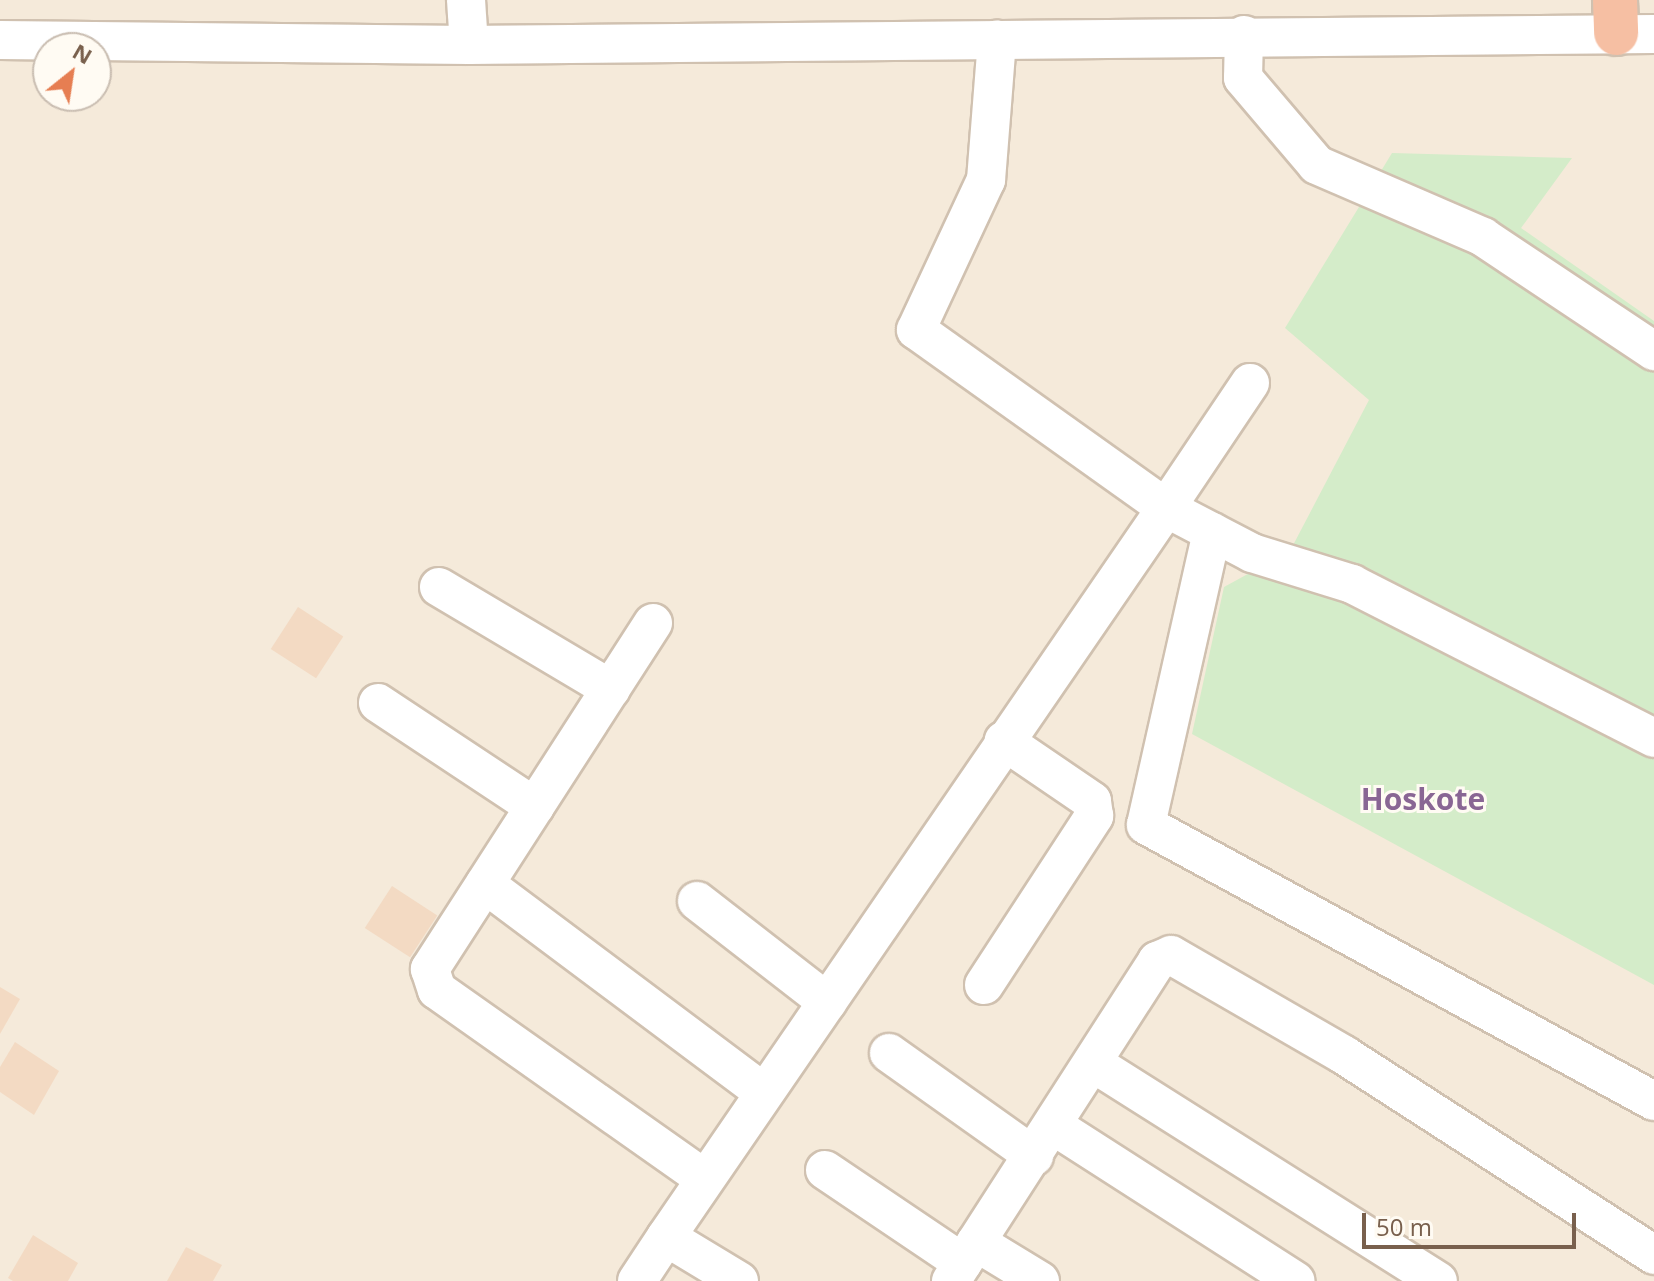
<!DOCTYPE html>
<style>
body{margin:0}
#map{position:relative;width:1654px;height:1281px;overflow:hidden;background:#fdf8ec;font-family:"Open Sans",sans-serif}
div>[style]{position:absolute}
.residential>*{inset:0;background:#f5eada}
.green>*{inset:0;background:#d4ecc9}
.building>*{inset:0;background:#f3dac3;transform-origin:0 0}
.roads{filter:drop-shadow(2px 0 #d0c1b0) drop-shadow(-2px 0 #d0c1b0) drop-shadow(0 2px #d0c1b0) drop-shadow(0 -2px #d0c1b0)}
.minor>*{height:38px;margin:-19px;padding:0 19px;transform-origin:19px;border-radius:19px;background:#fff}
.highway>*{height:44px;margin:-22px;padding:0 22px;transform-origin:22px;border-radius:22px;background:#f6bfa3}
span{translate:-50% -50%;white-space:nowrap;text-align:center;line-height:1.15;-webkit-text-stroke:6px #fffbf3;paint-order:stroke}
.district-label{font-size:30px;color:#896694;font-weight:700}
.north{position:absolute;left:32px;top:32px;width:80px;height:80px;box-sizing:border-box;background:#fffbf3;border:2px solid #c9bdb1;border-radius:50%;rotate:30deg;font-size:22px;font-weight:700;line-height:32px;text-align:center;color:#79604d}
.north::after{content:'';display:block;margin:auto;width:28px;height:36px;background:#e67e52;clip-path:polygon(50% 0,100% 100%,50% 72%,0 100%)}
.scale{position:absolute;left:1362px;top:1213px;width:214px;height:36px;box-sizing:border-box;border:4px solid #79604d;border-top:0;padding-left:10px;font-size:24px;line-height:28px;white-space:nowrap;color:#79604d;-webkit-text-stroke:6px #fffbf3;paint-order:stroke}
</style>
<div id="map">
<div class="residential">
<div style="clip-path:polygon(evenodd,0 0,1654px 0,1654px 1281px,0 1281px,0 0,48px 48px,96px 48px,96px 96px,48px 96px,48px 48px)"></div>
</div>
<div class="green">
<div style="clip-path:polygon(1392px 153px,1572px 158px,1521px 228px,1654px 321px,1654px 985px,1192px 734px,1224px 587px,1290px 551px,1369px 400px,1285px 328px)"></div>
</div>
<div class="building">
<div style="left:298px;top:607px;width:54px;height:50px;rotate:33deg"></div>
<div style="left:392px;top:886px;width:54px;height:50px;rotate:33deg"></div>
<div style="clip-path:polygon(0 987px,20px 999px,0 1034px)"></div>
<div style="clip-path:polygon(15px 1042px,59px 1071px,34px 1115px,0 1092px,0 1067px)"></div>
<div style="clip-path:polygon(33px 1235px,78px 1263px,68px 1281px,13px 1281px,8px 1278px)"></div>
<div style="clip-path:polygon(186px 1247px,222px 1265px,213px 1281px,167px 1281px)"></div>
</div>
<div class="roads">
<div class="minor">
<div style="left:466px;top:0;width:45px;rotate:86.2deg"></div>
<div style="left:1244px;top:35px;width:43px;rotate:91.3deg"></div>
<div style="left:1243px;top:78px;width:114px;rotate:49.6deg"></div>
<div style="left:1317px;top:165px;width:181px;rotate:23.4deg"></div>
<div style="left:1483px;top:237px;width:206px;rotate:33.7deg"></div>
<div style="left:0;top:40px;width:469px;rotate:0.6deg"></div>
<div style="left:469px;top:45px;width:1185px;rotate:-0.53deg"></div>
<div style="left:1250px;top:383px;width:151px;rotate:123.9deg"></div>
<div style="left:1166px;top:508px;width:97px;rotate:27.6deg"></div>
<div style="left:1252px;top:553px;width:105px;rotate:17.2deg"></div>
<div style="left:1352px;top:584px;width:339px;rotate:27deg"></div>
<div style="left:1212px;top:532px;width:300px;rotate:102.7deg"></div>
<div style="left:1146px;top:825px;width:578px;rotate:28.52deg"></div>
<div style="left:439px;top:587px;width:200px;rotate:30.7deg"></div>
<div style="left:653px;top:623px;width:412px;rotate:122.8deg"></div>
<div style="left:430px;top:969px;width:22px;rotate:72deg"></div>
<div style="left:437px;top:990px;width:328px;rotate:35.2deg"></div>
<div style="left:378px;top:703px;width:188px;rotate:33.5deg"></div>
<div style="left:485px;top:884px;width:347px;rotate:36.8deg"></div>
<div style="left:697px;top:901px;width:165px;rotate:37.8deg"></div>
<div style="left:984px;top:985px;width:202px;rotate:-56.9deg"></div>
<div style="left:1094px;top:816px;width:15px;rotate:-98deg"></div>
<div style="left:1092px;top:801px;width:107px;rotate:-145.7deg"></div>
<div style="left:889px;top:1053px;width:178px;rotate:35.4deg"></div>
<div style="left:1093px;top:1063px;width:408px;rotate:32.3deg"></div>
<div style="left:1054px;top:1126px;width:287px;rotate:32.7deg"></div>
<div style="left:825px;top:1170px;width:166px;rotate:34deg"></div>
<div style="left:976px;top:1242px;width:75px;rotate:31.4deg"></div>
<div style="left:637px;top:1281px;width:53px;rotate:-56.6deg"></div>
<div style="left:739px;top:1281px;width:85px;rotate:-148.9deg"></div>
<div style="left:666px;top:1237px;width:884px;rotate:-55.55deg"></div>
<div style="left:1166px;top:508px;width:307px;rotate:-144.5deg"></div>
<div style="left:916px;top:330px;width:166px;rotate:-65deg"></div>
<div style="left:986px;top:180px;width:141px;rotate:-85.5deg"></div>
<div style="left:951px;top:1281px;width:381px;rotate:-57.2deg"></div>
<div style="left:1157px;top:961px;width:15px;rotate:-23deg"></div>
<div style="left:1171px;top:955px;width:200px;rotate:30deg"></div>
<div style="left:1344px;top:1055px;width:369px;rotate:32.8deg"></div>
</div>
<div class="highway">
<div style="left:1615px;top:0;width:33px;rotate:88deg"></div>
</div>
</div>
<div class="district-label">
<span style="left:1423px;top:799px">Hoskote</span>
</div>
<div class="north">N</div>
<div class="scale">50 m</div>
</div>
